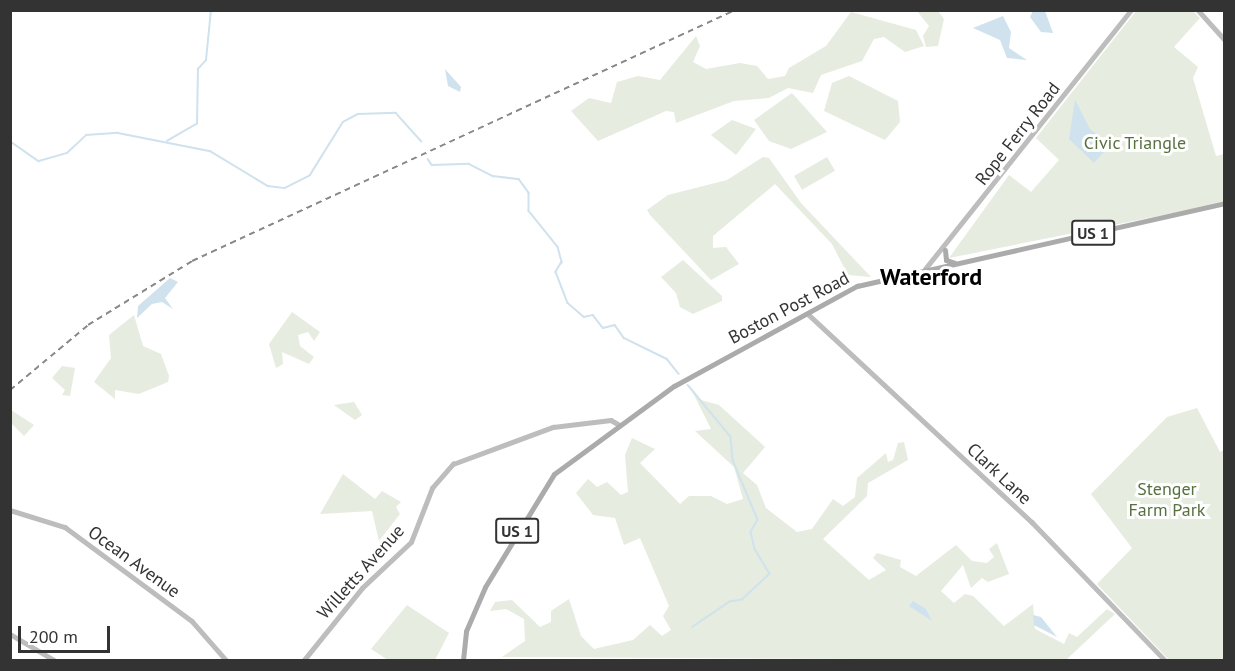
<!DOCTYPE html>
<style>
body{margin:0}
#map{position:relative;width:1235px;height:671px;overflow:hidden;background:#fff;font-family:"PT Sans",sans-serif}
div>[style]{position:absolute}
.green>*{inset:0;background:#e6ecdf;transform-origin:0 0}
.water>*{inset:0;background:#cfe2ee}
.stream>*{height:1.5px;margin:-0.75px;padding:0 0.75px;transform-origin:0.75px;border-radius:0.75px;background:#cfe2ee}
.secondary>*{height:4.5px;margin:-2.25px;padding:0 2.25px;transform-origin:2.25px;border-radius:2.25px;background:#bdbdbd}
.primary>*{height:5px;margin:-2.5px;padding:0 2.5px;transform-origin:2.5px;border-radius:2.5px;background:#ababab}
.rail>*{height:1.5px;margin-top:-0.75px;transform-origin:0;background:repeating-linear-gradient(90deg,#888 0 6px,transparent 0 10.5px)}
span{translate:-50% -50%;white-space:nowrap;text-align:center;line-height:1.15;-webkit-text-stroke:6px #fff;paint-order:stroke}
.shield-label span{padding:2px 4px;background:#fff;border:2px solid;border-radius:4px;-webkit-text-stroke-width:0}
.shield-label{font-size:16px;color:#333;font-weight:700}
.street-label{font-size:18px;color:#333}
.park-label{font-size:18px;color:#56703f}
.district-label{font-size:24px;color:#000;font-weight:700}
.frame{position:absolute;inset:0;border:12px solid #333;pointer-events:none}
.scale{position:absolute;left:18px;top:626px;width:92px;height:27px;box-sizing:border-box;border:3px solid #333;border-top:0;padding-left:8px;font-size:18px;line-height:21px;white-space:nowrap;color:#333;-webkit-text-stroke:4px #fff;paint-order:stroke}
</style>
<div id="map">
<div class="green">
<div style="clip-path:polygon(917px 11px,938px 11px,944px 19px,938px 46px,926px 47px,923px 36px,929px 26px)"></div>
<div style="clip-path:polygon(1136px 11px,1193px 11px,1200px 18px,1174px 47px,1198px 67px,1193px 78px,1216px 156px,1224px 154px,1224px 203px,949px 258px,1009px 175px,1031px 192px,1059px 160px,1036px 138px)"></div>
<div style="clip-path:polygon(851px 12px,916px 30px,924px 46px,905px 52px,884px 37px,874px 39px,862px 61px,821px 75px,813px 93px,788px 88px,769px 98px,734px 101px,676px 123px,674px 112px,666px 111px,598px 141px,571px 111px,589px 98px,611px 103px,617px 82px,638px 76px,660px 80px,696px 36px,700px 46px,693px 62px,706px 69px,740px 63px,757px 66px,768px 79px,785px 76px,789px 68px,826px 46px)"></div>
<div style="clip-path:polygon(849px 76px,898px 101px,900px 122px,885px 140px,824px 111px,832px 83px)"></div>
<div style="clip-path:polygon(792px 93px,827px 132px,791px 149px,769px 141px,754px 120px)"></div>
<div style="clip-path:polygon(732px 120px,756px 129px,736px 155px,711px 135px)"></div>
<div style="clip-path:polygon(763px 157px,769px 158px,801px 203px,871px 277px,848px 275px,832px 244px,775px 184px,713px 236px,713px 248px,726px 247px,739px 264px,711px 280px,650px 215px,647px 210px,668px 195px,727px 180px)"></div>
<div style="left:827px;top:157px;width:16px;height:38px;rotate:60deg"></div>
<div style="clip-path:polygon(683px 260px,722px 296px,722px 301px,693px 314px,680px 307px,676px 293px,661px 277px)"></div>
<div style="clip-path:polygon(292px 312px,320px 332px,314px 341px,308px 332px,298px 335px,300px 346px,314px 357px,309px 364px,282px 352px,283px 364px,276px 368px,269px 344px)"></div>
<div style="clip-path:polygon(134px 315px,143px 346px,161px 354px,169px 376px,168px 382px,139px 394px,115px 390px,115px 399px,94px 382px,111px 358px,109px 335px)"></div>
<div style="clip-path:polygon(62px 366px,75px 368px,70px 396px,62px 395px,65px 390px,52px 378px)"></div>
<div style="clip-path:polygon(689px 385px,701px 400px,719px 405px,765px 447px,743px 473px,757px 485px,766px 508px,797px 532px,812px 529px,833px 499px,843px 506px,855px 497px,857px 478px,886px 453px,888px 462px,893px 460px,898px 443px,904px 442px,908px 460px,868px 483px,867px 496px,823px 539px,869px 580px,886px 570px,873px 558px,877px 553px,901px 560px,900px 567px,916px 576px,956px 545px,972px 561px,987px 563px,994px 557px,989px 549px,997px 543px,1009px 574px,988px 582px,982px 578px,971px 588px,963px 565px,941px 591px,954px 603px,965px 594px,973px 596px,1004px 626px,1033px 604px,1035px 629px,1064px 644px,1069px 633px,1077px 637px,1107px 609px,1115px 614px,1066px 660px,502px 657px,525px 641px,524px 619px,506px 609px,490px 611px,495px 602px,512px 600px,540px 627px,551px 622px,551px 611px,569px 599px,581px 636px,594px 649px,633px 640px,650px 625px,662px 636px,671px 630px,663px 616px,669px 606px,640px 538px,624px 545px,615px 518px,593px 515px,576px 493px,588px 479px,597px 487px,607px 482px,621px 495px,628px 492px,625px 455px,632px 438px,655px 449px,640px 463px,680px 504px,689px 496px,711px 496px,727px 504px,743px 499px,734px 467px,695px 431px,711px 429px)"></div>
<div style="clip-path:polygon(354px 402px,362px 415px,355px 420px,334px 405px)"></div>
<div style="clip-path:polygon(1197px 408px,1220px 452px,1224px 450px,1224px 660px,1169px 660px,1097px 584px,1132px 548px,1091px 494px,1167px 417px)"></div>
<div style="clip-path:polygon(11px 410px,34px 425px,24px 436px,11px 423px)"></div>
<div style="clip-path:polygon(343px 474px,375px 499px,382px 491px,401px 502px,396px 507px,400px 514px,379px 541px,372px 511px,320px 514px)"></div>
<div style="clip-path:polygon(407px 605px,449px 633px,435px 660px,388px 660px,371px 649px)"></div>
</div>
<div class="water">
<div style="clip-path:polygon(1033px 11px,1045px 11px,1053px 33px,1041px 32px,1030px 17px)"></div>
<div style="clip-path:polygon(1003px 16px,1011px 32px,1009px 48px,1027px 60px,1007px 58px,1000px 40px,973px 28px)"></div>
<div style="clip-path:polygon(445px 69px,461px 87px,460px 92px,448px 86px)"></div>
<div style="clip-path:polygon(1075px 100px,1090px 129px,1110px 145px,1094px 163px,1069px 139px)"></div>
<div style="clip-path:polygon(170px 278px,178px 282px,165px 298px,173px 309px,162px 302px,152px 304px,137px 318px,138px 306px)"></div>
<div style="clip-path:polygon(913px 601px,926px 609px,932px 621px,909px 606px)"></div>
<div style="clip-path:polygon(1033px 615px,1041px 617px,1057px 637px,1034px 625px)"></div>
</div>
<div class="stream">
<div style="left:10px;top:141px;width:35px;rotate:35deg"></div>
<div style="left:39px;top:161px;width:29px;rotate:-16deg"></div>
<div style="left:67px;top:153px;width:26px;rotate:-43deg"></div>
<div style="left:86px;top:135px;width:32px;rotate:-4deg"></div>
<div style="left:118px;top:133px;width:94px;rotate:11.1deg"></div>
<div style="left:210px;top:151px;width:68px;rotate:31.1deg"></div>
<div style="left:268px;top:186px;width:17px;rotate:7deg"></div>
<div style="left:285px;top:188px;width:28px;rotate:-27deg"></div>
<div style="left:310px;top:175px;width:62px;rotate:-58.1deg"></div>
<div style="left:343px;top:122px;width:17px;rotate:-28deg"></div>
<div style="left:358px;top:114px;width:38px;rotate:-2deg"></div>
<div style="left:396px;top:113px;width:38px;rotate:48deg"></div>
<div style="left:167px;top:141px;width:34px;rotate:-30deg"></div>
<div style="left:197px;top:124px;width:55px;rotate:-89deg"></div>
<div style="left:198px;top:69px;width:12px;rotate:-48deg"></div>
<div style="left:206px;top:60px;width:50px;rotate:-84.3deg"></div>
<div style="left:428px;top:159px;width:7px;rotate:56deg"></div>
<div style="left:432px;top:165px;width:37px;rotate:-2deg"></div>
<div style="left:469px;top:164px;width:27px;rotate:27deg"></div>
<div style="left:493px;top:176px;width:26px;rotate:7deg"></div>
<div style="left:519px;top:179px;width:17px;rotate:54deg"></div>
<div style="left:529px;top:193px;width:18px;rotate:90deg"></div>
<div style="left:529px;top:211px;width:46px;rotate:51.1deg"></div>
<div style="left:558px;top:247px;width:16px;rotate:75deg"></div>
<div style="left:562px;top:262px;width:12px;rotate:121deg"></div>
<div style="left:556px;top:272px;width:33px;rotate:69deg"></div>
<div style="left:568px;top:303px;width:21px;rotate:41deg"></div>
<div style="left:584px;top:317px;width:9px;rotate:-13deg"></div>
<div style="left:593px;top:315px;width:16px;rotate:52deg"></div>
<div style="left:603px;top:328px;width:12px;rotate:-14deg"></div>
<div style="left:615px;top:325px;width:16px;rotate:55deg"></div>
<div style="left:624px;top:338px;width:48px;rotate:26deg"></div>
<div style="left:667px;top:359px;width:19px;rotate:51deg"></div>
<div style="left:688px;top:385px;width:67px;rotate:50.4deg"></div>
<div style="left:731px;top:437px;width:23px;rotate:85deg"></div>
<div style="left:733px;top:460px;width:65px;rotate:67.4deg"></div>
<div style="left:758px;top:520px;width:14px;rotate:120deg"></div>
<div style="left:751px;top:532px;width:17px;rotate:77deg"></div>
<div style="left:755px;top:549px;width:29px;rotate:59deg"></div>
<div style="left:770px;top:574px;width:38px;rotate:137deg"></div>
<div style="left:742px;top:600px;width:12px;rotate:171deg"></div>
<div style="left:730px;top:602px;width:45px;rotate:146deg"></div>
</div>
<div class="secondary">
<div style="left:1198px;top:10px;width:39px;rotate:48deg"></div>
<div style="left:925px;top:269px;width:331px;rotate:-51.5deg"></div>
<div style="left:808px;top:314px;width:306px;rotate:42.9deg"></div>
<div style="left:1032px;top:522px;width:192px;rotate:46.1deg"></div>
<div style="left:10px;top:510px;width:58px;rotate:17.2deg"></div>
<div style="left:65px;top:527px;width:158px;rotate:36.5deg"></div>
<div style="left:192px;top:621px;width:52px;rotate:48.9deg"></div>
<div style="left:10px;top:634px;width:51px;rotate:30.6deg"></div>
<div style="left:304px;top:660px;width:92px;rotate:-51.1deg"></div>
<div style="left:362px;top:588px;width:67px;rotate:-43.2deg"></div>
<div style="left:411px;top:542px;width:58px;rotate:-68.7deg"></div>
<div style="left:432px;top:488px;width:32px;rotate:-49deg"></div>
<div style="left:453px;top:464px;width:107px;rotate:-20.3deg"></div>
<div style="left:553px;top:427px;width:58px;rotate:-6.9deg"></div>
<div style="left:611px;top:420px;width:8px;rotate:30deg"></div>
</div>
<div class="primary">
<div style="left:945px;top:250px;width:10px;rotate:84deg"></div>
<div style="left:946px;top:260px;width:9px;rotate:18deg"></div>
<div style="left:463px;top:660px;width:29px;rotate:-84deg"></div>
<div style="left:466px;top:631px;width:48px;rotate:-66.6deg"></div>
<div style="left:485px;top:587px;width:132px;rotate:-58.6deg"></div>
<div style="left:554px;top:474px;width:149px;rotate:-36.3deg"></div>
<div style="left:674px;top:386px;width:209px;rotate:-28.7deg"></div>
<div style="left:857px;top:286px;width:376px;rotate:-12.7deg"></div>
</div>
<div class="rail">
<div style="left:10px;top:390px;width:102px;rotate:-39.8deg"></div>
<div style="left:88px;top:325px;width:122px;rotate:-31.6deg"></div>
<div style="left:192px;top:261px;width:598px;rotate:-24.81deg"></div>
</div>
<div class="shield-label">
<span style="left:1093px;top:233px">US 1</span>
<span style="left:517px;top:531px">US 1</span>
</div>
<div class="street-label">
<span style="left:1018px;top:134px;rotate:-52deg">Rope Ferry Road</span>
<span style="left:789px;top:308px;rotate:-28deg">Boston Post Road</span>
<span style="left:999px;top:474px;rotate:43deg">Clark Lane</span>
<span style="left:134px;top:562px;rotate:36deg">Ocean Avenue</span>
<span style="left:361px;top:572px;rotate:-48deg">Willetts Avenue</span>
</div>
<div class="park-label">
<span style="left:1135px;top:143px">Civic Triangle</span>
<span style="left:1167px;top:500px">Stenger<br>Farm Park</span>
</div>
<div class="district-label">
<span style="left:931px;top:277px">Waterford</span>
</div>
<div class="frame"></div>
<div class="scale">200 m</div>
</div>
